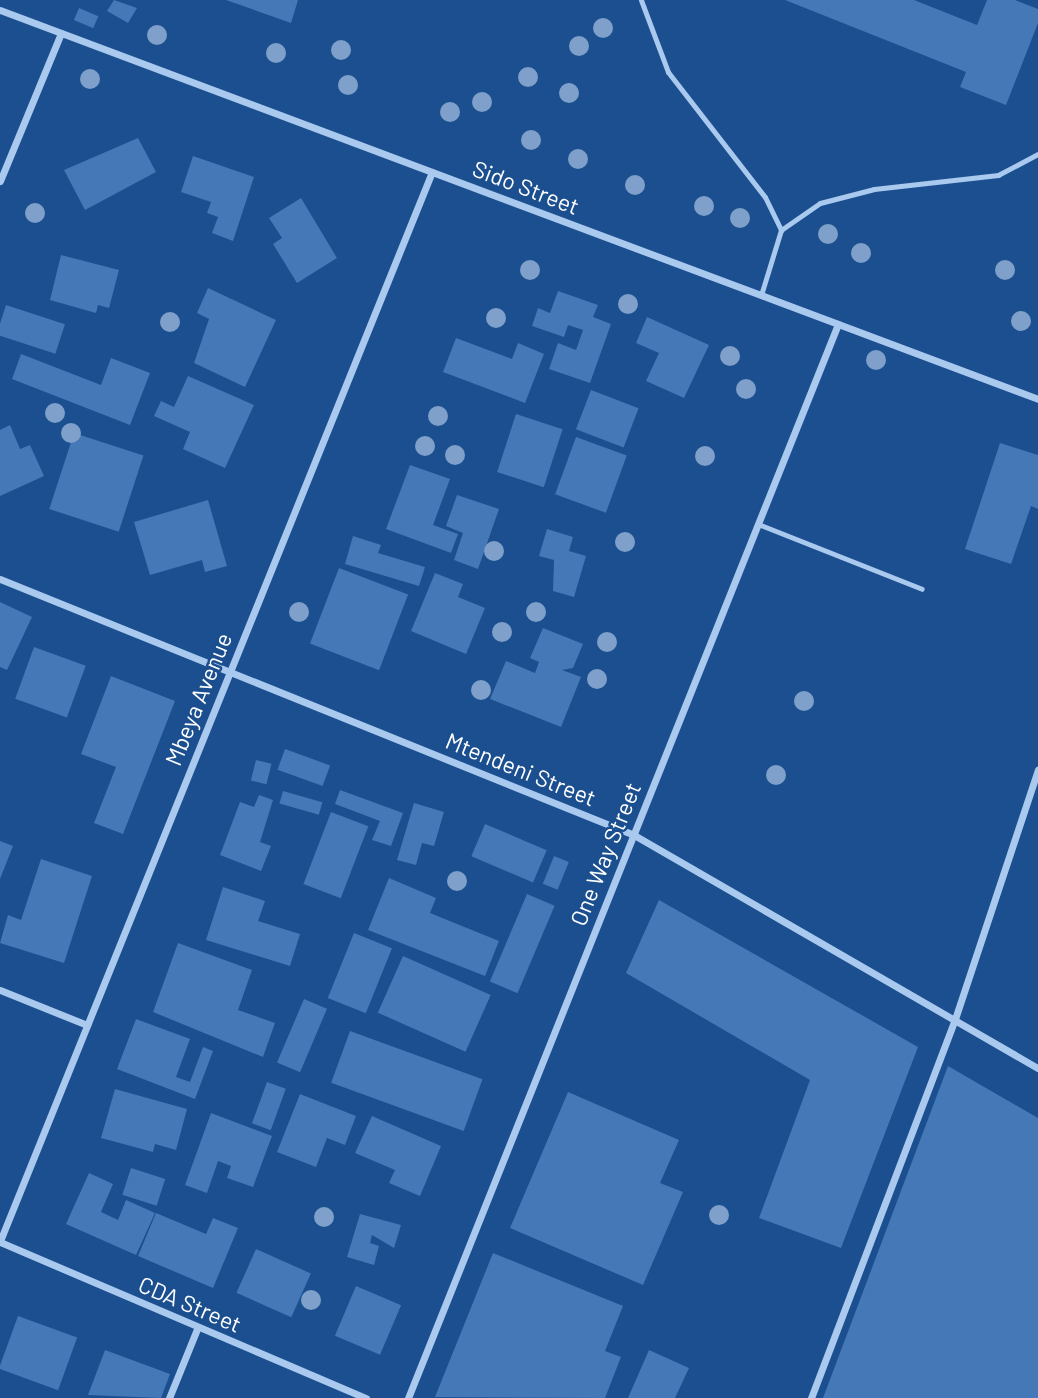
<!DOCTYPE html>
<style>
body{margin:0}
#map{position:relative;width:1038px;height:1398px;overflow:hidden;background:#1b4f8f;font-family:Barlow,sans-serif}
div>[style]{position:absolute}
.building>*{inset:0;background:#4478b7;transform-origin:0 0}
.service>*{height:5px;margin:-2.5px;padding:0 2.5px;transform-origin:2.5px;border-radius:2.5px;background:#a9c9ee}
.minor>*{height:7px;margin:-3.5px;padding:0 3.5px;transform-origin:3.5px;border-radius:3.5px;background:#a9c9ee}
.trees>*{width:20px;height:20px;margin:-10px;border-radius:50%;background:#7ea0ca}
span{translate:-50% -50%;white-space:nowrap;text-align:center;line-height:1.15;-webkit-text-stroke:5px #1b4f8f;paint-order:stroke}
.street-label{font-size:23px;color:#fff}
</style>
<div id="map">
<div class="building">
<div style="clip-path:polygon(114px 0,137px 8px,128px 23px,107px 11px)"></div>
<div style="clip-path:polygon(226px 0,298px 0,291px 23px)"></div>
<div style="clip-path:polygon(785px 0,914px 0,977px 25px,987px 0,1015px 0,1038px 9px,1038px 23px,1006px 105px,960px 87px,966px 72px)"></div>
<div style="left:79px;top:8px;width:21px;height:13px;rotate:23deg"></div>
<div style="clip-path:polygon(138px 138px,156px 172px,85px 210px,64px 170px)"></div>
<div style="clip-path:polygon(193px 156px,254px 177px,233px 241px,212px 233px,218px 217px,207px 213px,211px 202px,181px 192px)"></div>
<div style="clip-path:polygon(301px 198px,337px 258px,297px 283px,273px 244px,282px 238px,269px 218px)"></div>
<div style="clip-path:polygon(61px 255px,119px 270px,109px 308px,98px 305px,96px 313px,50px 300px)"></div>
<div style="clip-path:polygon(208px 288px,276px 320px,245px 387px,194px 363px,209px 319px,197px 313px)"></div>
<div style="clip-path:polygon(558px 291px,598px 305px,593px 317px,611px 324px,590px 383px,549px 369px,558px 343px,576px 350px,583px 330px,568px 325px,564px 337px,532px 326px,538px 308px,550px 313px)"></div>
<div style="left:6px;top:305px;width:62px;height:31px;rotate:18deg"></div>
<div style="clip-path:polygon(647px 317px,709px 345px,684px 398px,646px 381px,659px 353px,636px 343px)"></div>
<div style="clip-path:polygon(456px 338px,512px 359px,518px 343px,544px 354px,525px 403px,443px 372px)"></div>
<div style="clip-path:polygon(21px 354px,101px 385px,111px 358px,150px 373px,130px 425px,12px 379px)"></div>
<div style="clip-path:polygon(188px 376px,254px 405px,225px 468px,183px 449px,190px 432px,154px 416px,161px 401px,174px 407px)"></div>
<div style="left:591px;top:390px;width:51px;height:42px;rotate:21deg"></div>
<div style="left:516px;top:414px;width:49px;height:61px;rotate:18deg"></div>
<div style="clip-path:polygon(10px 425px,20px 449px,30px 445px,44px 476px,0 496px,0 430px)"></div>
<div style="left:74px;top:433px;width:73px;height:80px;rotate:18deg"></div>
<div style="left:576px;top:437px;width:54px;height:61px;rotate:20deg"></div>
<div style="clip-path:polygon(1000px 443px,1038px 455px,1038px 509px,1031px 506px,1011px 564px,965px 549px)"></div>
<div style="clip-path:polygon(410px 465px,450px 479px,433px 525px,458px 534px,451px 553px,386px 529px)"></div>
<div style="clip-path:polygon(457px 495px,499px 509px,478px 569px,454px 560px,463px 533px,446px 526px)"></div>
<div style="clip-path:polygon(208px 500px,227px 566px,205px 572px,202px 560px,150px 575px,134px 522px)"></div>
<div style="clip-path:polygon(547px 529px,573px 537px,569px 551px,586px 556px,574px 597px,553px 591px,554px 560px,539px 556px)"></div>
<div style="clip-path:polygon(353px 536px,381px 545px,378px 553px,425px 567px,419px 586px,345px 564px)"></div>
<div style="left:339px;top:568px;width:74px;height:81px;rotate:21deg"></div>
<div style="clip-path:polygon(435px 573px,463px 584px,458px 597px,485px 608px,466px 654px,411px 631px)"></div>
<div style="clip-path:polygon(0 602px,32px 617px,7px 670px,0 667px)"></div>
<div style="clip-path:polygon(543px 628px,583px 644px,573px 668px,562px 670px,581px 677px,561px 727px,490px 699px,506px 661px,535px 673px,539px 662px,530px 658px)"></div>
<div style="left:34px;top:647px;width:55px;height:55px;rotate:20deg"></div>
<div style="clip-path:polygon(111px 676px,175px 701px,123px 834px,94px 823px,116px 767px,81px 754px)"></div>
<div style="left:285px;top:749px;width:48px;height:22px;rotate:20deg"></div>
<div style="left:256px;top:760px;width:16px;height:21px;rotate:14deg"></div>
<div style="clip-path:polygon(340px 790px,403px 813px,391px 846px,372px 840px,380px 821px,335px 804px)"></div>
<div style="left:283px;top:791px;width:41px;height:13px;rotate:16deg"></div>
<div style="clip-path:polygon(259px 795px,273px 800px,260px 842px,271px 846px,261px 871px,220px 855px,240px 802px,254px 807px)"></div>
<div style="clip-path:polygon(414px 803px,444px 812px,434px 846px,422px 843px,416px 865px,397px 860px)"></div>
<div style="left:331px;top:812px;width:40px;height:77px;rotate:21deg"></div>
<div style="left:485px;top:824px;width:67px;height:35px;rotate:23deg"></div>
<div style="clip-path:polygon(0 841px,13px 846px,0 879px)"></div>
<div style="left:554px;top:856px;width:16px;height:30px;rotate:22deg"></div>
<div style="clip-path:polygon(41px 859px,92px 876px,64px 963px,0 943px,8px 915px,21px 920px)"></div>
<div style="clip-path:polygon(389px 878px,436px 898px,430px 913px,499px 941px,485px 976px,368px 930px)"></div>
<div style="clip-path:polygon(223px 887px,265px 901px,258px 921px,300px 934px,290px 966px,206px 940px)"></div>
<div style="left:527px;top:894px;width:30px;height:95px;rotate:23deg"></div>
<div style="clip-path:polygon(659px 900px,918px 1047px,841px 1248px,759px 1218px,810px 1080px,626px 973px)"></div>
<div style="left:354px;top:933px;width:41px;height:70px;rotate:22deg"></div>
<div style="clip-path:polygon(178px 943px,252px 970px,238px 1010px,275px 1023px,263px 1057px,153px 1012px)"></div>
<div style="left:403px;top:956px;width:96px;height:62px;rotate:24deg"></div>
<div style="left:304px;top:999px;width:25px;height:69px;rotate:23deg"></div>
<div style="clip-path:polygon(136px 1019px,190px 1039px,176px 1077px,190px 1082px,203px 1047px,213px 1051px,195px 1099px,117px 1069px)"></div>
<div style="left:350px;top:1031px;width:141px;height:55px;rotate:20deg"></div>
<div style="clip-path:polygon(948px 1066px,1038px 1118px,1038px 1398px,823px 1398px)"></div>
<div style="left:267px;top:1082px;width:20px;height:44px;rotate:20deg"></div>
<div style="clip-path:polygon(115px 1089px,187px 1109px,176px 1150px,155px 1144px,153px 1152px,101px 1138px)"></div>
<div style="clip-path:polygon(568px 1092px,679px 1140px,660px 1183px,683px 1192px,643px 1285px,510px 1228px)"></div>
<div style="clip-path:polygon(300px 1094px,356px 1116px,345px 1145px,327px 1138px,316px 1167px,277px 1152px)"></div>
<div style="clip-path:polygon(211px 1113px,272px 1136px,253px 1187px,227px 1178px,231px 1166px,218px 1161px,207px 1193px,185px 1185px)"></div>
<div style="clip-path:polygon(372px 1116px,441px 1146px,420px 1196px,389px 1183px,395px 1170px,355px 1153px)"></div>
<div style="left:131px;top:1168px;width:36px;height:28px;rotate:18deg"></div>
<div style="clip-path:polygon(89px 1173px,113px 1184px,101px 1212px,118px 1220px,126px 1200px,155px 1213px,136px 1255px,66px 1224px)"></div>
<div style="clip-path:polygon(156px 1213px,206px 1234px,213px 1218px,238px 1228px,213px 1288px,138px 1256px)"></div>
<div style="clip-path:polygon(360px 1214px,401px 1225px,394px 1248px,372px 1235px,370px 1243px,379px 1246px,374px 1265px,347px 1257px)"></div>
<div style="left:256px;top:1249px;width:60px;height:48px;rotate:24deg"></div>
<div style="clip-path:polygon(493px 1253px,623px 1306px,605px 1351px,621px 1357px,605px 1398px,435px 1397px)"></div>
<div style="left:356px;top:1286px;width:49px;height:54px;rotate:23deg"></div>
<div style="left:18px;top:1316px;width:63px;height:56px;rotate:20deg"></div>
<div style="clip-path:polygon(105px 1350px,170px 1374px,161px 1398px,88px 1395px)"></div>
<div style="clip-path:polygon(649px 1350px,689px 1368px,675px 1398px,628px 1398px)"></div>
</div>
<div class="service">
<div style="left:641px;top:0;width:77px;rotate:69.4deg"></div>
<div style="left:668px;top:72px;width:158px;rotate:52.2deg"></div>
<div style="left:765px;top:197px;width:37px;rotate:64deg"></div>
<div style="left:781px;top:230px;width:68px;rotate:107.1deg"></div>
<div style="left:781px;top:230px;width:47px;rotate:-34.7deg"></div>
<div style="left:820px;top:203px;width:56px;rotate:-14.5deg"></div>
<div style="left:874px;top:189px;width:125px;rotate:-6.4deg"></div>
<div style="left:998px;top:175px;width:45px;rotate:-27.7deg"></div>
<div style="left:758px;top:524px;width:176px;rotate:21.6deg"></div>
</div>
<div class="minor">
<div style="left:0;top:10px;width:1108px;rotate:20.54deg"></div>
<div style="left:0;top:181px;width:160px;rotate:-67.6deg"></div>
<div style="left:0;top:579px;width:684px;rotate:21.99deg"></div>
<div style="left:634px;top:835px;width:466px;rotate:30deg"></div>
<div style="left:0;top:990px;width:94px;rotate:21.9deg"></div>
<div style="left:0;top:1241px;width:1153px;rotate:-68deg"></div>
<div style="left:0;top:1242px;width:398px;rotate:23.1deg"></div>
<div style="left:169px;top:1398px;width:74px;rotate:-67.9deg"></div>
<div style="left:408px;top:1398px;width:1157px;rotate:-68.18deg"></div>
<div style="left:811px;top:1398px;width:402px;rotate:-69.2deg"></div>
<div style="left:954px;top:1022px;width:266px;rotate:-71.6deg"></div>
</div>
<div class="trees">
<div style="left:603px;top:28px"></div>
<div style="left:157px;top:35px"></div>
<div style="left:579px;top:46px"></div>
<div style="left:341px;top:50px"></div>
<div style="left:276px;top:53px"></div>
<div style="left:528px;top:77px"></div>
<div style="left:90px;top:79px"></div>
<div style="left:348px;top:85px"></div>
<div style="left:569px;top:93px"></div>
<div style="left:482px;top:102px"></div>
<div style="left:450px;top:112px"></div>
<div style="left:531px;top:140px"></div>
<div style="left:578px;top:159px"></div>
<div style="left:635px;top:185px"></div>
<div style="left:704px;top:206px"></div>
<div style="left:35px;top:213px"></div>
<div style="left:740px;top:218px"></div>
<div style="left:828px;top:234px"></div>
<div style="left:861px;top:253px"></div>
<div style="left:530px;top:270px"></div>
<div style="left:1005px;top:270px"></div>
<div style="left:628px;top:304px"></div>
<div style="left:496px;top:318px"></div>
<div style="left:1021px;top:321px"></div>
<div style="left:170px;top:322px"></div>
<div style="left:730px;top:356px"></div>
<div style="left:876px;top:360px"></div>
<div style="left:746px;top:389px"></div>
<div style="left:55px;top:413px"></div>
<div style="left:438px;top:416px"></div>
<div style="left:71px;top:433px"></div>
<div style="left:425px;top:446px"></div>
<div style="left:455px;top:455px"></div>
<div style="left:705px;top:456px"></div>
<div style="left:625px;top:542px"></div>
<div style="left:494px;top:551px"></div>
<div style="left:299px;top:612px"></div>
<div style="left:536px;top:612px"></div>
<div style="left:502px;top:632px"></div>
<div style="left:607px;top:642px"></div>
<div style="left:597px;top:679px"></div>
<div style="left:481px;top:690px"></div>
<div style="left:804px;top:701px"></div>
<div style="left:776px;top:775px"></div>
<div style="left:457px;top:881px"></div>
<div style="left:719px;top:1215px"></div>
<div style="left:324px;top:1217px"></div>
<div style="left:311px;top:1300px"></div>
</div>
<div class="street-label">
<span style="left:526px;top:187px;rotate:21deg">Sido Street</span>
<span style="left:198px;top:699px;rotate:-68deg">Mbeya Avenue</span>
<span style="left:521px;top:769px;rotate:22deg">Mtendeni Street</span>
<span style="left:605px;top:854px;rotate:-68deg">One Way Street</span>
<span style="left:190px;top:1304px;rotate:23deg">CDA Street</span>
</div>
</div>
